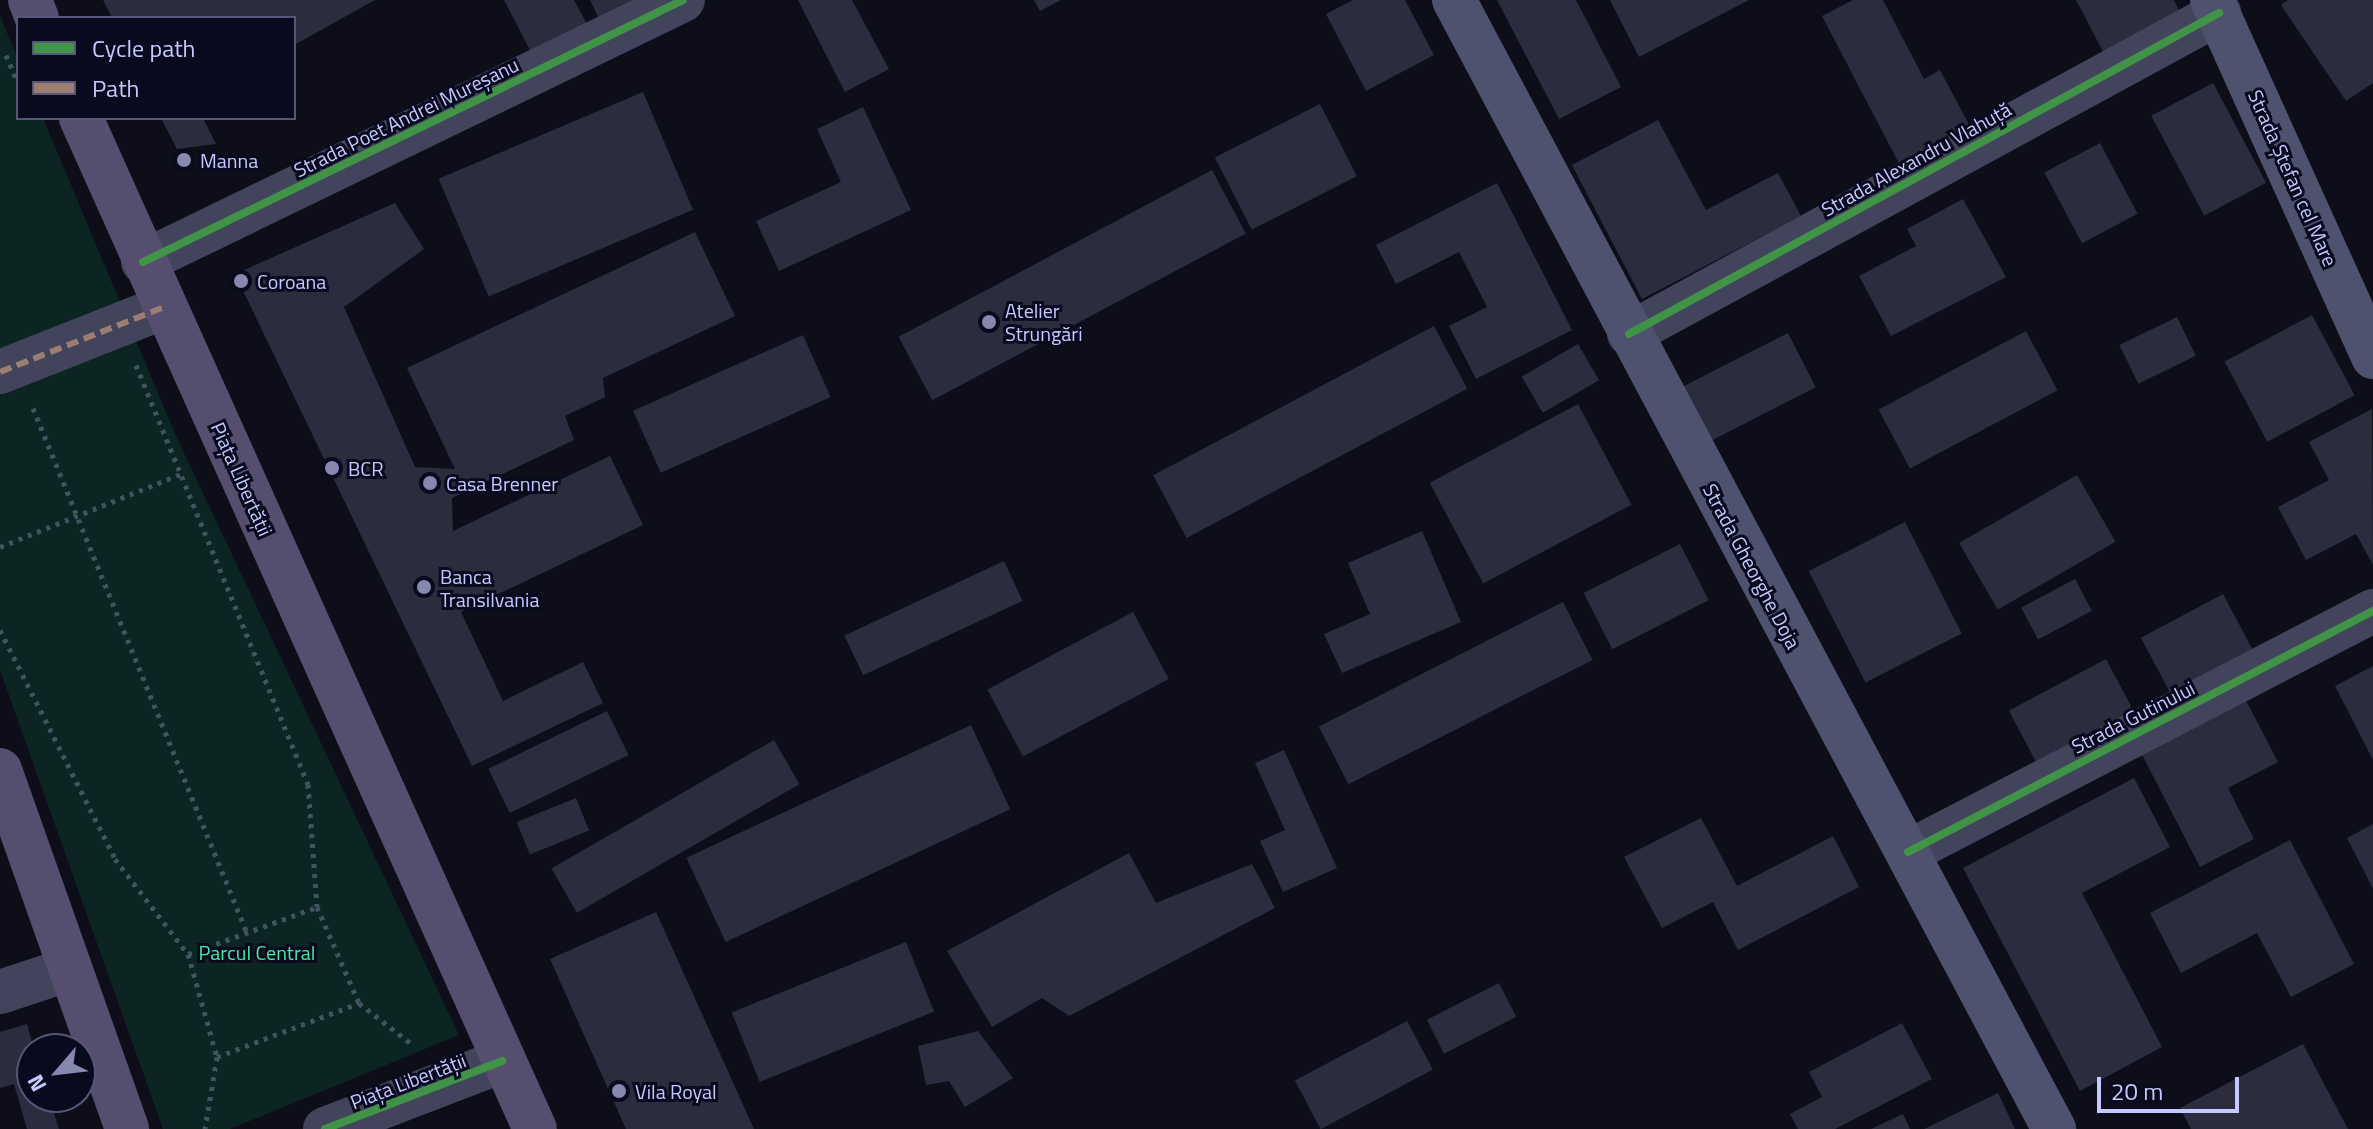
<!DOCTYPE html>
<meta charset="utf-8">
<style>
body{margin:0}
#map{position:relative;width:2373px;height:1129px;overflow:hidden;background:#0e0e1a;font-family:"Titillium Web",sans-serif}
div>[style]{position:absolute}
.green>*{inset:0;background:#0c2422}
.building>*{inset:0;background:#2b2c3d;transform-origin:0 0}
.path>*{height:5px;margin-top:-2.5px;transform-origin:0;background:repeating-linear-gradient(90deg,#40545f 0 4px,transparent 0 10px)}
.street>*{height:44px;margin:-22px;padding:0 22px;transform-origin:22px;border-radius:22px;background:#41445b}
.secondary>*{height:44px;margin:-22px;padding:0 22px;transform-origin:22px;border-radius:22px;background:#4e526e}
.primary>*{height:44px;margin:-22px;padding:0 22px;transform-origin:22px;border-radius:22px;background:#554e6e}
.quiet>*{height:6px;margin-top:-3px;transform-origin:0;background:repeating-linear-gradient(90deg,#9b7d72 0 12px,transparent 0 18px)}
.cycleway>*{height:8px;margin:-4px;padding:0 4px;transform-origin:4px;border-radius:4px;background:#419447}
.dots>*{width:22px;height:22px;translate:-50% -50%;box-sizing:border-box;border:4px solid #0a0a1e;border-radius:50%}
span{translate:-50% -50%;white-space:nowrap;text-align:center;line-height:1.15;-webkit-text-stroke:6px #0a0a1e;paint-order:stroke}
.street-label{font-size:20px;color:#c6c9ff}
.poi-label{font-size:20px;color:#c6c9ff}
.left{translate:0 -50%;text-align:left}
.park-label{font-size:20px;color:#47eba8}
.legend{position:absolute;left:16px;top:16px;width:280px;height:104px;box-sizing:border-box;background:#0a0a1e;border:2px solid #555678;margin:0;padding:10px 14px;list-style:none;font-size:24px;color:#c6c9ff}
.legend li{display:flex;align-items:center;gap:16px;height:40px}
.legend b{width:40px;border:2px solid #555678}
.north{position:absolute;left:16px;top:1033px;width:80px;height:80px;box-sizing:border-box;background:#0a0a1e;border:2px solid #555678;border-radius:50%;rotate:242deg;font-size:22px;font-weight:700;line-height:32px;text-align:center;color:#c6c9ff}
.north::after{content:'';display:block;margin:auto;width:28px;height:36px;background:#8688af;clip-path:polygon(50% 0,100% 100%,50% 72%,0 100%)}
.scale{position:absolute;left:2097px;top:1077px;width:142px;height:36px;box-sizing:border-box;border:4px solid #c6c9ff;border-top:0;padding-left:10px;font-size:24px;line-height:28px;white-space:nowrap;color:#c6c9ff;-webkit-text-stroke:6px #0a0a1e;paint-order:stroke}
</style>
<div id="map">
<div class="green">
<div style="clip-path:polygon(0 16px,18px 59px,18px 118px,43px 118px,176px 436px,459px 1035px,230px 1129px,163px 1129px,0 670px)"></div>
</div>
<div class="building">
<div style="clip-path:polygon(103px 0,375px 0,294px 45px,294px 18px,112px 18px)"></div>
<div style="clip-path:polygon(504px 0,574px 0,588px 26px,533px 56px)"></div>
<div style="clip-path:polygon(590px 0,650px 0,602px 25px)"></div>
<div style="clip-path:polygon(798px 0,852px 0,889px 69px,845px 92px)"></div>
<div style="clip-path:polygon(1034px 0,1061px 0,1040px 11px)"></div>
<div style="clip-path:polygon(1353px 0,1405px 0,1434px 55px,1366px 91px,1326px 14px)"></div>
<div style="clip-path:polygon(1497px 0,1576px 0,1621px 87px,1559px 119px)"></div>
<div style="clip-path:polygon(1610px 0,1749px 0,1639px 57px)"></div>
<div style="clip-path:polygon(1853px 0,1883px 0,1924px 79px,1940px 70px,1974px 134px,1903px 171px,1822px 16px)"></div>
<div style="clip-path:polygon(2076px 0,2174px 0,2184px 21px,2108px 61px)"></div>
<div style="clip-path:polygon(2288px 0,2373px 0,2373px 83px,2346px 101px,2281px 5px)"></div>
<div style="left:2213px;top:83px;width:113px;height:70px;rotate:62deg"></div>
<div style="left:643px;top:92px;width:128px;height:222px;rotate:67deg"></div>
<div style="left:1320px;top:104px;width:81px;height:118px;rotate:63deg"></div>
<div style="clip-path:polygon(863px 107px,911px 210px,779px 271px,756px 221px,841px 182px,817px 129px)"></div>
<div style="clip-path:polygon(161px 118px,203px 118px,216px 144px,177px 149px)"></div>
<div style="clip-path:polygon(1658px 120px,1706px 210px,1778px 173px,1801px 216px,1642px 299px,1572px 165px)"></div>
<div style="left:2100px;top:143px;width:80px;height:63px;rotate:62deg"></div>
<div style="left:1212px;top:170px;width:72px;height:355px;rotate:62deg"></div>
<div style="clip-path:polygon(1497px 183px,1572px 330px,1476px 379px,1449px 326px,1487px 307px,1459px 252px,1396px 284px,1376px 245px)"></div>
<div style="clip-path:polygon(1963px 199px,2006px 277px,1891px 336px,1859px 276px,1916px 246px,1907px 229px)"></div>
<div style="clip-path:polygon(395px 203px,424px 249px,344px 307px,415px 467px,455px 469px,407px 368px,695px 232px,735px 316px,603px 378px,605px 397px,565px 416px,574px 440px,452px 498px,453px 531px,610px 456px,643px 525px,461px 612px,503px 701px,583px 662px,603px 703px,472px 766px,235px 274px)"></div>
<div style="left:2312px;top:315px;width:91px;height:99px;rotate:62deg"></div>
<div style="left:2177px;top:317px;width:43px;height:64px;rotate:64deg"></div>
<div style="left:1434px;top:326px;width:71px;height:318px;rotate:62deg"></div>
<div style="left:2026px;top:331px;width:67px;height:167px;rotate:62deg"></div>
<div style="left:1788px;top:333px;width:61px;height:119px;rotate:63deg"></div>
<div style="left:803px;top:335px;width:68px;height:186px;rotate:66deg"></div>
<div style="left:1578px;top:344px;width:42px;height:65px;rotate:60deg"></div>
<div style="left:1578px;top:404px;width:114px;height:168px;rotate:62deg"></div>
<div style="clip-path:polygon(2372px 409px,2373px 565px,2356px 534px,2306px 560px,2278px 507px,2329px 480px,2309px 442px)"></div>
<div style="left:2077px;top:475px;width:77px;height:136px;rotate:60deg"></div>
<div style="left:1905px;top:522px;width:125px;height:108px;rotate:63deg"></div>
<div style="clip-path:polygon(1422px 531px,1461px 622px,1342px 673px,1324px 634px,1370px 614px,1348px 563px)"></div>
<div style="left:1680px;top:544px;width:63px;height:108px;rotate:63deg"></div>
<div style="left:1004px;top:561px;width:44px;height:176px;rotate:65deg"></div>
<div style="left:2075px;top:579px;width:36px;height:61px;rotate:62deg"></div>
<div style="left:2223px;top:594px;width:74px;height:93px;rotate:62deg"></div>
<div style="left:1563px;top:602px;width:65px;height:274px;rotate:63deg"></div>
<div style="left:1133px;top:612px;width:76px;height:165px;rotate:62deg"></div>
<div style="left:2106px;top:659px;width:60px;height:110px;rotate:62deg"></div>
<div style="clip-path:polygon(2373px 666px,2373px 760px,2335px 686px)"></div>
<div style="clip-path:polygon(2240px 689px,2278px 762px,2228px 788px,2254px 839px,2200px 867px,2136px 743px)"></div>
<div style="left:607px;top:711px;width:49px;height:132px;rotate:64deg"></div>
<div style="left:971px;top:725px;width:93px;height:314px;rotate:65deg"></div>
<div style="left:774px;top:740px;width:51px;height:257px;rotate:60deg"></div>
<div style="clip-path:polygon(1284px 750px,1337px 868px,1283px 892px,1260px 841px,1285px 830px,1255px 763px)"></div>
<div style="clip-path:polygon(2134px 778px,2170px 847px,2082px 893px,2162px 1047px,2080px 1091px,1963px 868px)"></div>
<div style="left:576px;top:798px;width:35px;height:64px;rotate:68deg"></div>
<div style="clip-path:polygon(1701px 818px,1737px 886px,1833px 836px,1859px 887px,1738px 950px,1713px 902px,1662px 928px,1624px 857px)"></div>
<div style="clip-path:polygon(2373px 824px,2373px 889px,2347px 838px)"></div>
<div style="clip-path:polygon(2290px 840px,2354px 964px,2291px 997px,2257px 933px,2181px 973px,2150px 913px)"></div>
<div style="clip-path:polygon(1129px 853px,1156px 903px,1252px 864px,1275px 908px,1069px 1016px,1042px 998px,992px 1027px,947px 951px)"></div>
<div style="clip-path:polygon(656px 912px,754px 1129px,626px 1129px,550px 959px)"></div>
<div style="left:906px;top:942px;width:75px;height:188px;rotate:68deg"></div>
<div style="left:1499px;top:983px;width:38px;height:81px;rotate:63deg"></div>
<div style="left:1407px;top:1021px;width:55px;height:127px;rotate:62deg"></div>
<div style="clip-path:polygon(1902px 1023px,1932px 1079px,1835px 1129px,1798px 1129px,1790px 1114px,1822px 1097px,1809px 1072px)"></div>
<div style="clip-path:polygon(27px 1024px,34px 1049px,32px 1097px,49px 1097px,59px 1129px,27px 1129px,14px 1084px,0 1088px,0 1032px)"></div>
<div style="clip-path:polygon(978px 1031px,1013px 1078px,965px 1107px,949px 1081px,926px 1085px,918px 1046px)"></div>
<div style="clip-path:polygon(2303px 1044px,2348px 1129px,2191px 1129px,2180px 1108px)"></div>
<div style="clip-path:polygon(1998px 1093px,2015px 1129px,1924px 1129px)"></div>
<div style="clip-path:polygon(1903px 1114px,1910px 1129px,1871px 1129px)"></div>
</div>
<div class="path">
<div style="left:6px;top:55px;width:30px;rotate:67deg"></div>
<div style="left:136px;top:365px;width:453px;rotate:67.7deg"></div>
<div style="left:308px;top:784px;width:123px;rotate:85.8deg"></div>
<div style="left:317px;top:907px;width:105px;rotate:66.4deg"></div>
<div style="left:359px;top:1003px;width:68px;rotate:37.9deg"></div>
<div style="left:33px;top:408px;width:567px;rotate:67.82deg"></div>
<div style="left:0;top:547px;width:195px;rotate:-22deg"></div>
<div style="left:0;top:630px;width:256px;rotate:63.3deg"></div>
<div style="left:115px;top:859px;width:120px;rotate:52.5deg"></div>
<div style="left:188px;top:954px;width:107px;rotate:74.3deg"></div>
<div style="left:217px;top:1057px;width:73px;rotate:99.5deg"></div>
<div style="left:188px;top:954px;width:137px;rotate:-20deg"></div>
<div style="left:217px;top:1057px;width:152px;rotate:-20.8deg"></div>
</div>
<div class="street">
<div style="left:143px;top:262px;width:600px;rotate:-25.88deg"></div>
<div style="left:1629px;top:334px;width:672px;rotate:-28.55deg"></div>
<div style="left:0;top:372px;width:176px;rotate:-21.6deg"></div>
<div style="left:1908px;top:852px;width:524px;rotate:-27.4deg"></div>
<div style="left:0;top:992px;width:74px;rotate:-18.2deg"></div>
<div style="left:325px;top:1129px;width:190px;rotate:-21deg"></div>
</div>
<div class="secondary">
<div style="left:1454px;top:0;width:1279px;rotate:62.01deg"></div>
<div style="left:2212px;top:0;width:392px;rotate:65.7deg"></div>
</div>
<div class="primary">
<div style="left:30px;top:0;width:19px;rotate:69deg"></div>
<div style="left:81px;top:118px;width:1108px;rotate:65.82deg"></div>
<div style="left:0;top:770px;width:381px;rotate:70.5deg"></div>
</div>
<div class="quiet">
<div style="left:0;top:372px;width:176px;rotate:-21.6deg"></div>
</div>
<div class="cycleway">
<div style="left:143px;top:262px;width:600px;rotate:-25.88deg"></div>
<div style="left:1629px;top:334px;width:672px;rotate:-28.55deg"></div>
<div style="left:1908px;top:852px;width:524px;rotate:-27.4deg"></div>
<div style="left:325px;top:1129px;width:190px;rotate:-21deg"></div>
</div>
<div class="dots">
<div style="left:184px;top:160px;background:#8688af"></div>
<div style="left:241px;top:281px;background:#8688af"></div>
<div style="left:989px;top:322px;background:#8688af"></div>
<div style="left:332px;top:468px;background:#8688af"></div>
<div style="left:430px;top:483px;background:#8688af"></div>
<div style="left:424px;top:587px;background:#8688af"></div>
<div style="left:619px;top:1091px;background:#8688af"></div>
</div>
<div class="street-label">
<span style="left:406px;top:117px;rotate:-26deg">Strada Poet Andrei Mureșanu</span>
<span style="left:1916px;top:159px;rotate:-29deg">Strada Alexandru Vlahuță</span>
<span style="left:2293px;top:178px;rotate:66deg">Strada Ștefan cel Mare</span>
<span style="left:242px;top:479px;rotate:66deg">Piața Libertății</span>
<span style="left:1752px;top:566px;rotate:62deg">Strada Gheorghe Doja</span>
<span style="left:2133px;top:717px;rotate:-27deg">Strada Gutinului</span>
<span style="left:408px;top:1081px;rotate:-21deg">Piața Libertății</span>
</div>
<div class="poi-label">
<span class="left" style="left:200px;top:160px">Manna</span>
<span class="left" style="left:257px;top:281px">Coroana</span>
<span class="left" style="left:1005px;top:322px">Atelier<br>Strungări</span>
<span class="left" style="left:348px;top:468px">BCR</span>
<span class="left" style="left:446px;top:483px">Casa Brenner</span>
<span class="left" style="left:440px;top:588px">Banca<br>Transilvania</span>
<span class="left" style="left:635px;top:1091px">Vila Royal</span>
</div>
<div class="park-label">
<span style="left:257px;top:952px">Parcul Central</span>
</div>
<ul class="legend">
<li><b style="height:10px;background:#419447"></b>Cycle path</li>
<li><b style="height:10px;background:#9b7d72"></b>Path</li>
</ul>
<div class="north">N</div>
<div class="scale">20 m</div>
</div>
